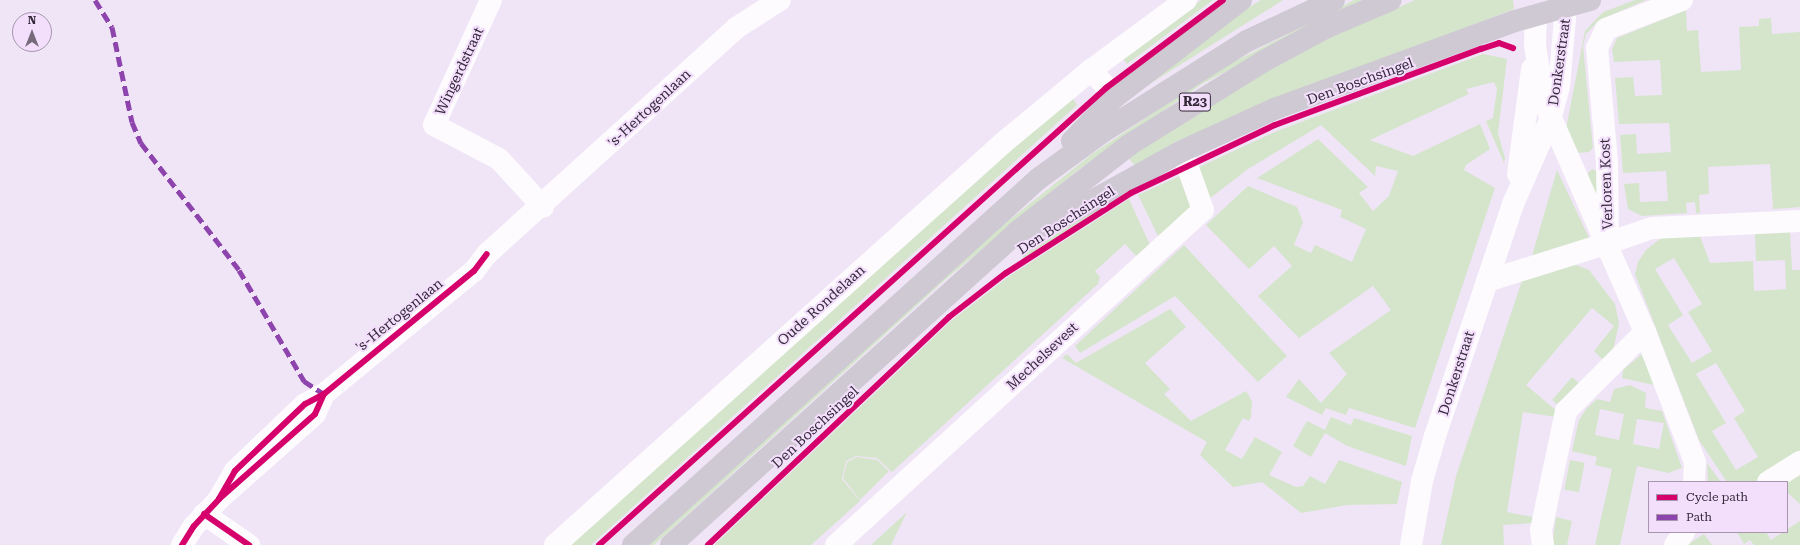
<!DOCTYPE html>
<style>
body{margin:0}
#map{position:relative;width:1800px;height:545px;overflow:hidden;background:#f0e5f6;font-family:"Roboto Serif",serif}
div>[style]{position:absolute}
.green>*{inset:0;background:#d4e5cb;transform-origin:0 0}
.minor>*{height:22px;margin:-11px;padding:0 11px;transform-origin:11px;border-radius:11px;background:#fdfbfe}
.major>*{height:22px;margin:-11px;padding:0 11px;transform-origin:11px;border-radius:11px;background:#cfc9d3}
.quiet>*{height:5px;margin-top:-2.5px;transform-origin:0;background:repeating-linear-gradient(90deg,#8e44ad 0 10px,transparent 0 15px)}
.cycleway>*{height:6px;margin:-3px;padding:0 3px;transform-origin:3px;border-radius:3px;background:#d6006c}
span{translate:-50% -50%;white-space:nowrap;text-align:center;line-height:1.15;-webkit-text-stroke:4px #f3dffc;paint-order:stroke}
.shield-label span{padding:1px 3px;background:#f3dffc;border:1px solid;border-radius:3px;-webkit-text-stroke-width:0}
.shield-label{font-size:13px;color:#342839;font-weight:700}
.street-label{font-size:14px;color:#342839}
.legend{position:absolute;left:1648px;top:481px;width:140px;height:52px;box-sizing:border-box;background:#f3dffc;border:1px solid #a796ae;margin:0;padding:5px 7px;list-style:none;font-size:12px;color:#342839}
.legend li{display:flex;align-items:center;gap:8px;height:20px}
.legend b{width:20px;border:1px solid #a796ae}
.north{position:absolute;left:12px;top:12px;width:40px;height:40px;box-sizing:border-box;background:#f3dffc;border:1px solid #a796ae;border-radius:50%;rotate:0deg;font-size:11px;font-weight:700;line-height:16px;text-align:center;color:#342839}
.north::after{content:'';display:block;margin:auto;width:14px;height:18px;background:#766a7b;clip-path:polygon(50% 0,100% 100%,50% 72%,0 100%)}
</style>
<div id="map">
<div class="green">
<div style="clip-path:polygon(1201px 0,1213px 0,1127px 64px,1123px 59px)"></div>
<div style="clip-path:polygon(1261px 0,1283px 0,1145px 87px,1217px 27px)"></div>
<div style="clip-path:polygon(1354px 0,1363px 0,1202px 84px,1078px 170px,946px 279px,654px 545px,649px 545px,982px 242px,1092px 154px,1216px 71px)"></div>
<div style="clip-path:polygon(1415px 0,1513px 0,1514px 9px,1274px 102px,1137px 169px,1128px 157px,1188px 115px,1328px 38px)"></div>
<div style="clip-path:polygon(1635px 0,1646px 0,1598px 21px,1586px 34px,1583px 46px,1593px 148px,1589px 152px,1579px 153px,1565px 134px,1585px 31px,1603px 12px)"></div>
<div style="clip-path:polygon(1686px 10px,1687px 31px,1698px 30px,1701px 72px,1741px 70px,1739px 27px,1759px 26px,1759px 19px,1771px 18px,1772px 34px,1800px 32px,1800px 207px,1773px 209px,1770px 164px,1708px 167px,1709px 194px,1699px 195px,1700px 213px,1696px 213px,1695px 202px,1686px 203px,1687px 213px,1642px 216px,1628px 209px,1624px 184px,1639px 183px,1640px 202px,1668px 201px,1666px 171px,1623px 173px,1620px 135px,1636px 134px,1637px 154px,1671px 152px,1669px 123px,1619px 124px,1615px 78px,1633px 77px,1635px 96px,1662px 95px,1660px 60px,1614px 62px,1612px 49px,1617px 38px)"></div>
<div style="clip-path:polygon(1483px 54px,1507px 59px,1498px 133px,1505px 158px,1504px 163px,1486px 121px,1493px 118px,1497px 89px,1494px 82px,1466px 89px,1469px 94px,1370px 140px,1413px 156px,1480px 124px,1490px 149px,1466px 165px,1464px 170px,1495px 188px,1415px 428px,1349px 408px,1346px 415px,1326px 408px,1322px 415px,1286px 397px,1299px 379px,1321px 403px,1347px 374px,1329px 353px,1391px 310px,1373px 286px,1299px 338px,1258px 296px,1292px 266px,1274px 246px,1249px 269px,1206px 225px,1248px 186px,1297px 207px,1303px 222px,1294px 245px,1311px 253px,1315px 245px,1352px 262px,1366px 229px,1340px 217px,1342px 210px,1257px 178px,1318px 139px,1368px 187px,1359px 193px,1373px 211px,1389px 196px,1398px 171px,1376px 166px,1375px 176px,1321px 125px,1248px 169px,1209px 199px,1199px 167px,1277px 131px)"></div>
<div style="clip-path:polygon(1071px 95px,1077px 105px,591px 545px,566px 545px)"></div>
<div style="clip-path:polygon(1592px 169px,1598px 172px,1598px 203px,1587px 174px)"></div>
<div style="clip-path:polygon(1557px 170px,1590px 240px,1531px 259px)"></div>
<div style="clip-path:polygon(1180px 176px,1193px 205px,1159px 238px,1138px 195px)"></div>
<div style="clip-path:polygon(1120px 195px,1122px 197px,1024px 260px,1022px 255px)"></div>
<div style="clip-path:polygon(1129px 199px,1150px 245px,1136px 256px,1125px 244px,1095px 271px,1100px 277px,1098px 284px,892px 472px,877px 458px,856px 456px,846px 461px,842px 479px,860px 501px,811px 545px,714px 545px,951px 321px,1008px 277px)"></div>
<div style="clip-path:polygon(evenodd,1790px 232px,1792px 270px,1800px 270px,1800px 454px,1755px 482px,1727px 482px,1699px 440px,1635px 274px,1638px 262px,1646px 250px,1661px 238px,1700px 236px,1710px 263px,1753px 261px,1754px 291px,1786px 289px,1785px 260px,1756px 261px,1755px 234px,1790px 232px,1674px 258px,1702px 304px,1688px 312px,1712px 351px,1692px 363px,1668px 325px,1683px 315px,1655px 269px,1674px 258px,1790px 232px,1716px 363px,1745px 411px,1734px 418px,1758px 457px,1736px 470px,1712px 431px,1726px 423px,1696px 374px,1716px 363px)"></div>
<div style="clip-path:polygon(1184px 245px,1287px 356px,1258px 382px,1175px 296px,1080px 353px,1075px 346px)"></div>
<div style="clip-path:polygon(1571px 263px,1589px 270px,1615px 304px,1619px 323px,1613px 351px,1604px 361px,1594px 351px,1614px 326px,1592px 308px,1526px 385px,1558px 412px,1556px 417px,1523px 412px,1507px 512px,1533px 517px,1532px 523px,1503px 525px,1504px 545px,1441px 545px,1456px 476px,1522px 281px)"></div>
<div style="clip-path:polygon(1170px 309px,1186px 327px,1145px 363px,1170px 389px,1164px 394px,1191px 421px,1246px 391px,1252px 401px,1251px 417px,1249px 421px,1243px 418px,1225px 450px,1242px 459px,1255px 437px,1282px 452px,1269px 475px,1296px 487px,1303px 486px,1310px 476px,1325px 484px,1339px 460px,1402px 482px,1397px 504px,1347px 505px,1301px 513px,1262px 482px,1233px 487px,1200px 455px,1207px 442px,1062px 358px,1067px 354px,1076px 363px)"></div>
<div style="clip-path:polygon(1642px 354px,1656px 383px,1654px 385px,1622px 378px,1623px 370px)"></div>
<div style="clip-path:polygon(1572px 377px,1581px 385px,1559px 406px,1552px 400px)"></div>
<div style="clip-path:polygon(evenodd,1630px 385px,1646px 393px,1645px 408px,1662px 411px,1682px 468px,1668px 473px,1637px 466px,1620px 545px,1595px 545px,1612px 469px,1595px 465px,1597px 457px,1572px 451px,1579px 420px,1587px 408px,1597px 399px,1610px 402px,1614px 389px,1630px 385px,1600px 409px,1624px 414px,1619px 440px,1595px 435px,1600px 409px,1630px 385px,1637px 419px,1664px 423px,1659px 449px,1633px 444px,1637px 419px)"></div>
<div style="clip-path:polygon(1331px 417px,1351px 425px,1354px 418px,1412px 436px,1406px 466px,1347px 446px,1325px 433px,1311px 457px,1293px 446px,1307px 421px,1325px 430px)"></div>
<div style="clip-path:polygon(857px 457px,877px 460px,889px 471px,860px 500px,843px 478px,847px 462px)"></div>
<div style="left:1570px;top:460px;width:15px;height:30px;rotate:11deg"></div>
<div style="clip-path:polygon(1707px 463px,1721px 482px,1708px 482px)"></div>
<div style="clip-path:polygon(1800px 472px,1800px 504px,1787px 492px,1787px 482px)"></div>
<div style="clip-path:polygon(907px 512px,891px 545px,871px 545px)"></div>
<div style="clip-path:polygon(1556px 517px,1572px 521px,1567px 545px,1552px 545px)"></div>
<div style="clip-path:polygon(1800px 521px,1800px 545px,1754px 545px,1750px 540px,1744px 544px,1737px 532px,1766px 532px,1771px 540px)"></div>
<div style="clip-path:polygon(1704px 534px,1712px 545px,1687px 545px)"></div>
</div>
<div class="minor">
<div style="left:491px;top:0;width:137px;rotate:114.5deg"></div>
<div style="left:434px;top:125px;width:73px;rotate:27.6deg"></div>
<div style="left:499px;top:159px;width:65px;rotate:47.5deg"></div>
<div style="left:1682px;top:0;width:81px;rotate:159.1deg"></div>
<div style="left:1606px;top:29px;width:21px;rotate:115deg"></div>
<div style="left:1597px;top:48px;width:115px;rotate:85deg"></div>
<div style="left:1607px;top:163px;width:80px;rotate:89.3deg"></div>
<div style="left:1608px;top:243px;width:46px;rotate:-18.8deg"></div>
<div style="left:1652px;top:228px;width:148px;rotate:-2.7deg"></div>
<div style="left:1536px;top:15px;width:30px;rotate:92deg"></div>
<div style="left:1535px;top:45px;width:58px;rotate:81deg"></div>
<div style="left:1544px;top:102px;width:251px;rotate:66.3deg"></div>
<div style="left:1645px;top:332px;width:139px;rotate:69deg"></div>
<div style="left:1695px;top:462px;width:20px;rotate:93deg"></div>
<div style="left:1091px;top:70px;width:36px;rotate:48deg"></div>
<div style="left:1518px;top:174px;width:106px;rotate:-82.4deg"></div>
<div style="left:1487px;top:281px;width:127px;rotate:-17.4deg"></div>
<div style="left:324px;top:394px;width:194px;rotate:-39.4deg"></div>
<div style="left:474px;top:271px;width:21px;rotate:-53deg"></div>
<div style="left:487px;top:254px;width:336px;rotate:-42.2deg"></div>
<div style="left:736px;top:28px;width:52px;rotate:-32.5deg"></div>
<div style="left:1768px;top:482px;width:38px;rotate:-32deg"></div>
<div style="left:204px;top:514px;width:55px;rotate:34.6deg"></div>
<div style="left:182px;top:545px;width:22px;rotate:-58deg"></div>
<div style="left:194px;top:526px;width:37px;rotate:-47deg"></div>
<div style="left:219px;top:499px;width:128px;rotate:-41.5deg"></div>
<div style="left:315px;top:414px;width:22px;rotate:-66deg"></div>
<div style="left:324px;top:394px;width:21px;rotate:152deg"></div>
<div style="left:305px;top:404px;width:97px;rotate:136.3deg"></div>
<div style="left:235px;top:471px;width:32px;rotate:120deg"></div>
<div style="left:555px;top:545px;width:602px;rotate:-41.9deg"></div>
<div style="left:1003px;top:143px;width:114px;rotate:-39.7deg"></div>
<div style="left:1091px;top:70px;width:118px;rotate:-36.4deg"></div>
<div style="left:836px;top:545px;width:497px;rotate:-42.4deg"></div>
<div style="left:1203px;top:210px;width:63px;rotate:-109.6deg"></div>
<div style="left:1411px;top:545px;width:65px;rotate:-80.2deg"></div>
<div style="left:1422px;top:481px;width:47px;rotate:-73.9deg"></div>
<div style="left:1435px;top:436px;width:245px;rotate:-71.4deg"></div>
<div style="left:1513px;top:204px;width:92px;rotate:-66.2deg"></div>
<div style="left:1550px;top:120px;width:34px;rotate:-75deg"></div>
<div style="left:1559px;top:87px;width:80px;rotate:-85deg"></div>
<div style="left:1543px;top:545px;width:15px;rotate:-98deg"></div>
<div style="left:1541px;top:530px;width:122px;rotate:-78.1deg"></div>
<div style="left:1566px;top:411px;width:112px;rotate:-45deg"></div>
<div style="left:1675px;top:545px;width:16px;rotate:-55deg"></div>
</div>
<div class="major">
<div style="left:1072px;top:141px;width:62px;rotate:-45.7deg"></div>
<div style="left:1115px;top:97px;width:159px;rotate:-37.6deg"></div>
<div style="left:1031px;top:230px;width:12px;rotate:-9deg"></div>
<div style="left:1043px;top:228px;width:159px;rotate:-29deg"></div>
<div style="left:1182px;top:151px;width:104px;rotate:-24.4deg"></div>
<div style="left:1277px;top:108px;width:253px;rotate:-20.1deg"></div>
<div style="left:1515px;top:21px;width:78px;rotate:-15.6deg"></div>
<div style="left:633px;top:545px;width:546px;rotate:-42.1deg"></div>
<div style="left:1038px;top:179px;width:78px;rotate:-36.1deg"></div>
<div style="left:1101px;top:133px;width:173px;rotate:-32.2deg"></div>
<div style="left:1247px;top:41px;width:96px;rotate:-25.2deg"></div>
<div style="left:671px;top:545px;width:467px;rotate:-42.1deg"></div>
<div style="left:1017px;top:232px;width:142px;rotate:-37.8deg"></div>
<div style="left:1129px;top:145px;width:159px;rotate:-31.9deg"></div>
<div style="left:1264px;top:61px;width:72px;rotate:-28.4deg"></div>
<div style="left:1327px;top:27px;width:69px;rotate:-22.9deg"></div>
</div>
<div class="quiet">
<div style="left:95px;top:0;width:32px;rotate:58deg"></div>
<div style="left:112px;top:27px;width:97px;rotate:78.1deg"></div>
<div style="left:132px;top:122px;width:23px;rotate:67deg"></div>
<div style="left:141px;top:143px;width:160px;rotate:52.3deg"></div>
<div style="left:239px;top:270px;width:129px;rotate:59.6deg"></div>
<div style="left:304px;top:381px;width:24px;rotate:33deg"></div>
</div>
<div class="cycleway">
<div style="left:324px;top:394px;width:194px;rotate:-39.4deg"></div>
<div style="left:474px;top:271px;width:21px;rotate:-53deg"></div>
<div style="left:204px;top:514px;width:55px;rotate:34.6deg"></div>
<div style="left:182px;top:545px;width:22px;rotate:-58deg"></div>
<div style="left:194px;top:526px;width:37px;rotate:-47deg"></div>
<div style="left:219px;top:499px;width:128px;rotate:-41.5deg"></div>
<div style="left:315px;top:414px;width:22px;rotate:-66deg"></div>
<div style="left:324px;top:394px;width:21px;rotate:152deg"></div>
<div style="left:305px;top:404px;width:97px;rotate:136.3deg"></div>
<div style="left:235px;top:471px;width:32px;rotate:120deg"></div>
<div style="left:599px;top:545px;width:683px;rotate:-42.03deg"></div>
<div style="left:1106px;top:88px;width:146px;rotate:-36.9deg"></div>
<div style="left:708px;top:545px;width:332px;rotate:-43.4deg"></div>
<div style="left:949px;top:317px;width:72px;rotate:-37.7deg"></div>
<div style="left:1006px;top:273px;width:148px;rotate:-32.6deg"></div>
<div style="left:1131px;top:193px;width:159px;rotate:-25.3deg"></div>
<div style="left:1275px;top:125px;width:220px;rotate:-20.3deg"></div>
<div style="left:1481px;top:49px;width:19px;rotate:-18deg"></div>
<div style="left:1499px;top:43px;width:15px;rotate:20deg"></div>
</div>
<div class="shield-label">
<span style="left:1195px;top:102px">R23</span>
</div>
<div class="street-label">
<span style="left:1559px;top:62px;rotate:-82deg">Donkerstraat</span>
<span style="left:459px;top:71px;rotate:-65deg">Wingerdstraat</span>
<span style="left:1360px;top:81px;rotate:-20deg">Den Boschsingel</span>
<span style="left:649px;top:108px;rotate:-43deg">'s-Hertogenlaan</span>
<span style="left:1606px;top:184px;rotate:-92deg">Verloren Kost</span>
<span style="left:1066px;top:220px;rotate:-33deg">Den Boschsingel</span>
<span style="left:821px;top:305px;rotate:-42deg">Oude Rondelaan</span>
<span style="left:399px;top:315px;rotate:-39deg">'s-Hertogenlaan</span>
<span style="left:1042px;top:356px;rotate:-43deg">Mechelsevest</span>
<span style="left:1456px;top:373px;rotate:-72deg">Donkerstraat</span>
<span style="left:815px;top:427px;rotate:-43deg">Den Boschsingel</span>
</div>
<ul class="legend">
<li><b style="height:5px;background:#d6006c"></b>Cycle path</li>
<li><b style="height:5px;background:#8e44ad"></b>Path</li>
</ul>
<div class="north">N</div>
</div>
